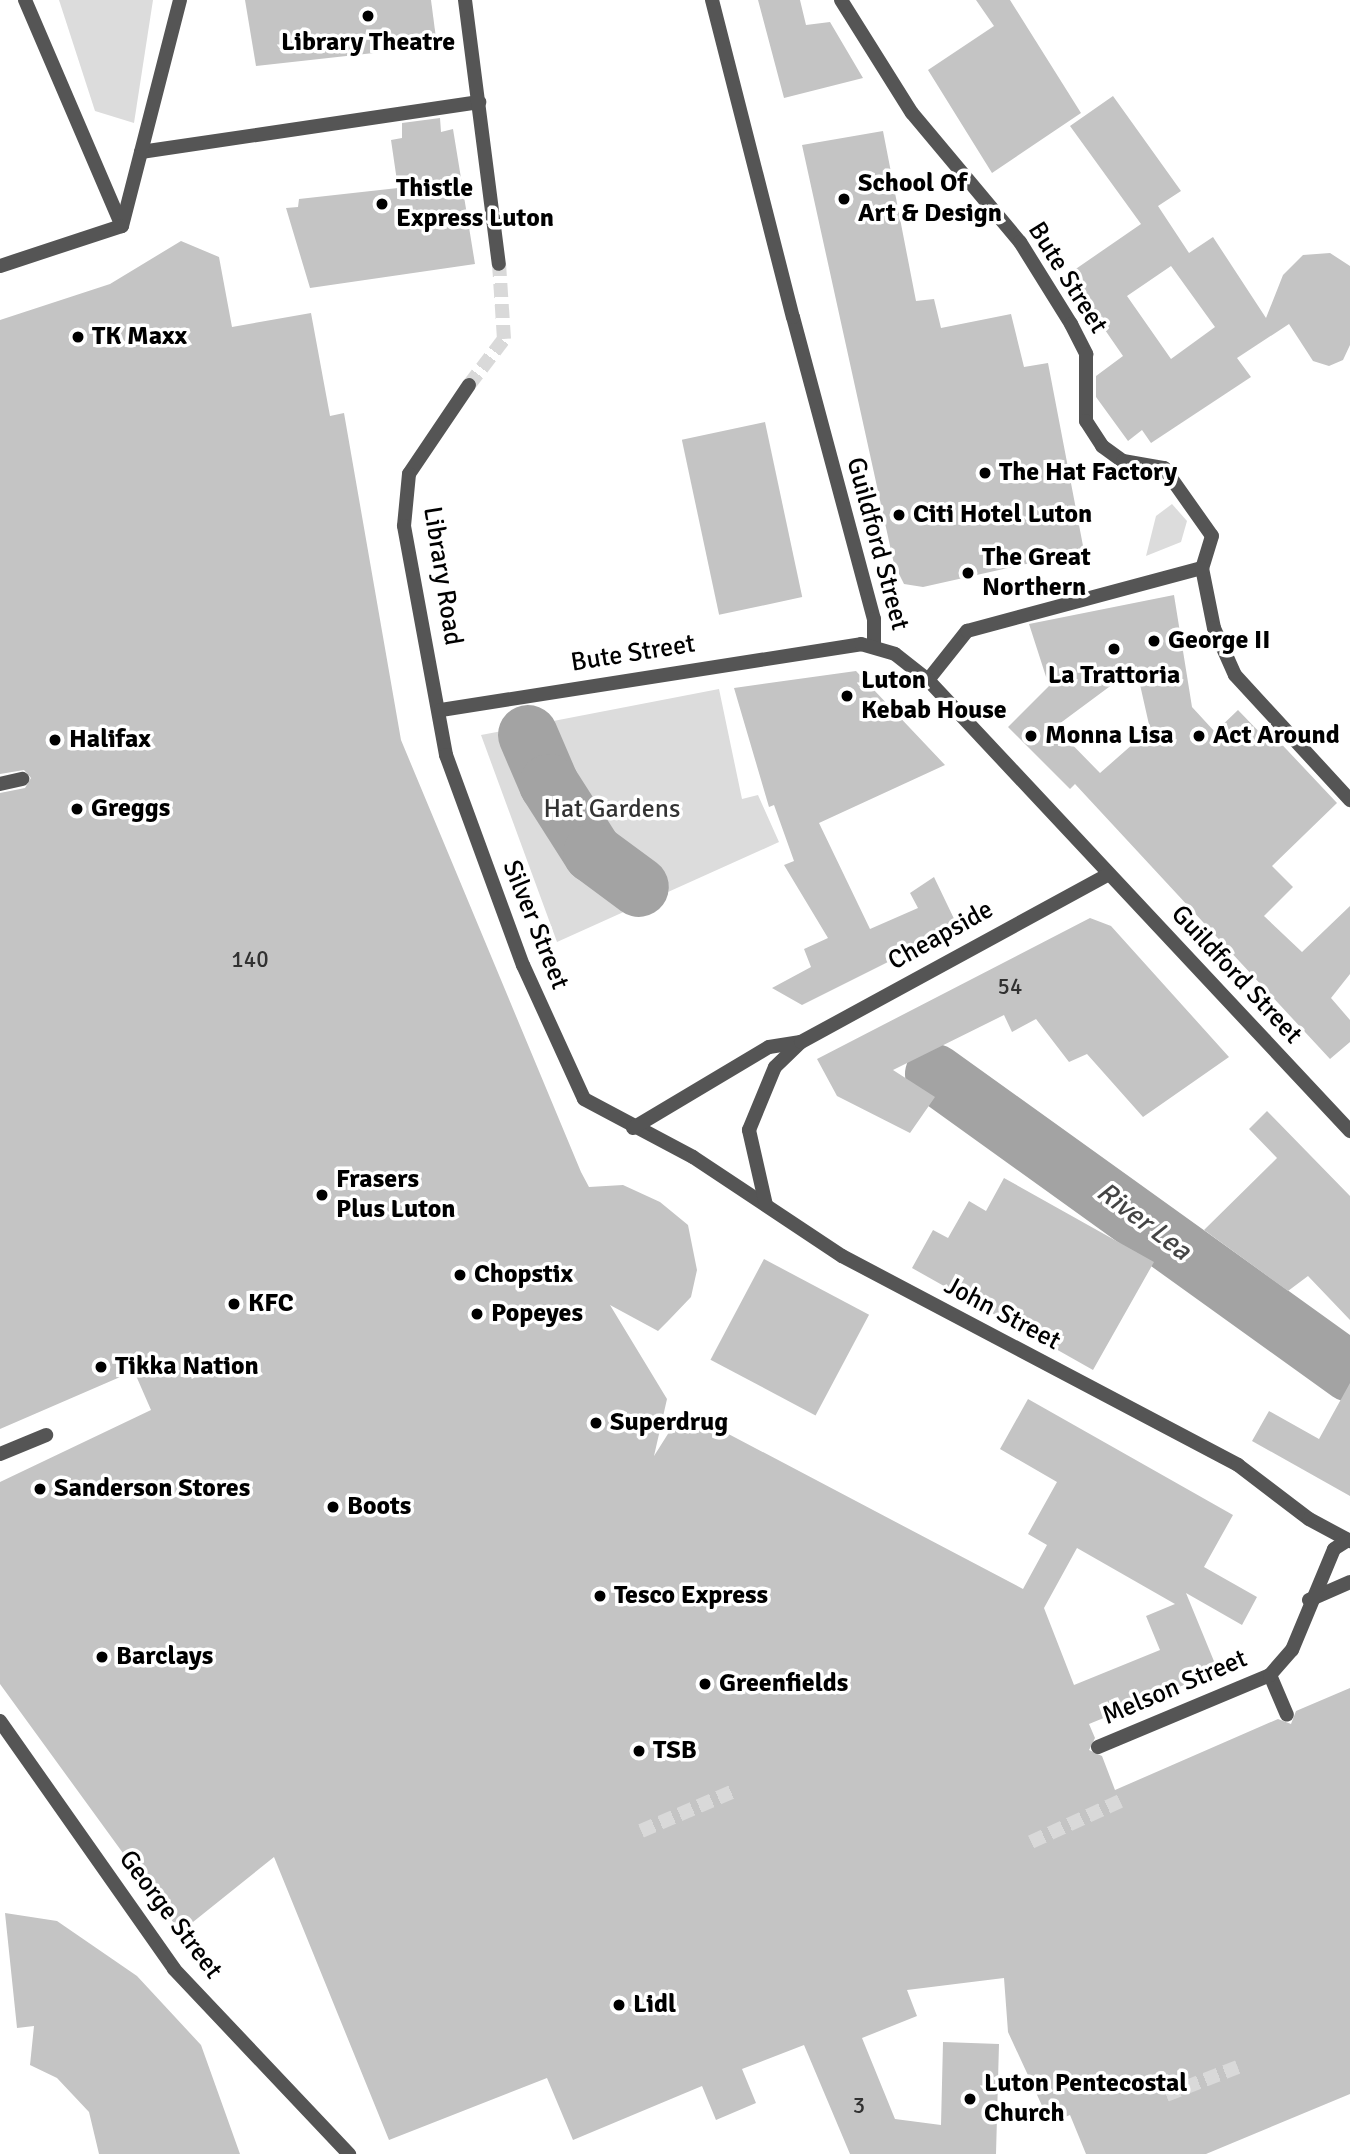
<!DOCTYPE html>
<style>
body{margin:0}
#map{position:relative;width:1350px;height:2154px;overflow:hidden;background:#fff;font-family:Signika,sans-serif}
div>[style]{position:absolute}
.green>*{inset:0;background:#dcdcdc}
.river>*{height:60px;margin:-30px;padding:0 30px;transform-origin:30px;border-radius:30px;background:#a3a3a3}
.building>*{inset:0;background:#c4c4c4;transform-origin:0 0}
.pedestrian-tunnel>*{height:14px;margin-top:-7px;transform-origin:0;background:repeating-linear-gradient(90deg,#d9d9d9 0 14px,transparent 0 21px)}
.minor-tunnel>*{height:14px;margin-top:-7px;transform-origin:0;background:repeating-linear-gradient(90deg,#d9d9d9 0 14px,transparent 0 21px)}
.pedestrian>*{height:14px;margin:-7px;padding:0 7px;transform-origin:7px;border-radius:7px;background:#555}
.minor>*{height:14px;margin:-7px;padding:0 7px;transform-origin:7px;border-radius:7px;background:#555}
.dots>*{width:19px;height:19px;translate:-50% -50%;box-sizing:border-box;border:4px solid #fff;border-radius:50%}
span{translate:-50% -50%;white-space:nowrap;text-align:center;line-height:1.15;-webkit-text-stroke:7px #fff;paint-order:stroke}
.number-label{font-size:23px;color:#313131}
.number-label span{-webkit-text-stroke-width:0}
.poi-label{font-size:26px;color:#000;font-weight:700}
.left{translate:0 -50%;text-align:left}
.street-label{font-size:26px;color:#000}
.park-label{font-size:26px;color:#333}
.water-label{font-size:28px;color:#444;font-style:italic}
</style>
<div id="map">
<div class="green">
<div style="clip-path:polygon(59px 0,153px 0,134px 123px,95px 111px)"></div>
<div style="clip-path:polygon(1172px 504px,1187px 521px,1181px 542px,1146px 556px,1156px 516px)"></div>
<div style="clip-path:polygon(719px 689px,742px 799px,758px 795px,779px 842px,557px 942px,481px 735px)"></div>
</div>
<div class="river">
<div style="left:528px;top:735px;width:53px;rotate:66.8deg"></div>
<div style="left:549px;top:784px;width:82px;rotate:57.5deg"></div>
<div style="left:593px;top:853px;width:57px;rotate:36.5deg"></div>
<div style="left:935px;top:1074px;width:511px;rotate:35.68deg"></div>
</div>
<div class="building">
<div style="clip-path:polygon(245px 0,431px 0,437px 46px,256px 66px)"></div>
<div style="clip-path:polygon(758px 0,800px 0,806px 25px,830px 22px,863px 78px,784px 98px)"></div>
<div style="clip-path:polygon(976px 0,1010px 0,1081px 113px,992px 173px,928px 70px,994px 26px)"></div>
<div style="clip-path:polygon(evenodd,1113px 96px,1181px 191px,1158px 206px,1189px 253px,1213px 237px,1266px 318px,1283px 275px,1303px 255px,1330px 253px,1350px 266px,1350px 345px,1343px 360px,1329px 366px,1313px 361px,1289px 324px,1237px 358px,1251px 377px,1151px 443px,1142px 430px,1128px 441px,1096px 397px,1096px 376px,1123px 356px,1067px 275px,1141px 224px,1070px 126px,1113px 96px,1171px 266px,1215px 327px,1171px 359px,1127px 296px,1171px 266px)"></div>
<div style="clip-path:polygon(440px 118px,441px 132px,453px 129px,475px 264px,310px 288px,286px 208px,298px 207px,299px 199px,398px 188px,391px 140px,402px 138px,402px 123px)"></div>
<div style="clip-path:polygon(883px 131px,916px 301px,934px 299px,941px 328px,1011px 314px,1024px 367px,1048px 363px,1084px 551px,923px 587px,904px 584px,894px 564px,802px 145px)"></div>
<div style="clip-path:polygon(evenodd,181px 241px,219px 257px,232px 327px,311px 313px,330px 416px,344px 413px,401px 740px,581px 1172px,589px 1187px,623px 1185px,660px 1202px,688px 1225px,697px 1270px,691px 1297px,669px 1320px,658px 1331px,610px 1305px,667px 1399px,654px 1456px,683px 1410px,1023px 1589px,1047px 1545px,1028px 1534px,1057px 1482px,1000px 1449px,1028px 1399px,1233px 1515px,1204px 1567px,1257px 1597px,1242px 1625px,1186px 1593px,1218px 1671px,1089px 1724px,1095px 1738px,1089px 1750px,1102px 1756px,1115px 1790px,1278px 1719px,1291px 1724px,1296px 1711px,1350px 1688px,1350px 2094px,1206px 2154px,1086px 2154px,1070px 2115px,1050px 2123px,1008px 2032px,1004px 1978px,907px 1990px,917px 2016px,862px 2038px,895px 2119px,941px 2125px,943px 2042px,999px 2044px,996px 2154px,850px 2154px,804px 2045px,742px 2069px,756px 2103px,716px 2120px,702px 2086px,573px 2140px,547px 2078px,389px 2140px,274px 1857px,188px 1926px,176px 1926px,0 1684px,0 1482px,151px 1410px,134px 1371px,0 1429px,0 793px,25px 788px,31px 778px,24px 770px,0 774px,0 320px,110px 284px,181px 241px,1077px 1548px,1175px 1604px,1146px 1616px,1160px 1650px,1074px 1685px,1044px 1608px,1077px 1548px)"></div>
<div style="left:765px;top:422px;width:179px;height:85px;rotate:78deg"></div>
<div style="clip-path:polygon(evenodd,1174px 595px,1192px 707px,1215px 732px,1238px 710px,1266px 739px,1272px 734px,1337px 803px,1272px 866px,1293px 887px,1264px 916px,1302px 952px,1350px 906px,1350px 974px,1331px 998px,1350px 1020px,1350px 1042px,1330px 1059px,1075px 784px,1070px 789px,1008px 727px,1049px 686px,1029px 624px,1174px 595px,1136px 667px,1150px 729px,1100px 773px,1055px 727px,1136px 667px)"></div>
<div style="clip-path:polygon(856px 671px,945px 765px,819px 823px,870px 929px,918px 908px,910px 893px,934px 877px,958px 927px,802px 1005px,772px 988px,811px 967px,804px 949px,828px 938px,784px 865px,794px 861px,774px 805px,769px 807px,734px 688px)"></div>
<div style="clip-path:polygon(1090px 918px,1111px 926px,1229px 1057px,1143px 1117px,1087px 1054px,1069px 1062px,1036px 1019px,1012px 1032px,1004px 1015px,893px 1070px,935px 1097px,910px 1133px,837px 1096px,817px 1059px)"></div>
<div style="clip-path:polygon(1267px 1111px,1350px 1196px,1350px 1320px,1308px 1276px,1288px 1291px,1204px 1230px,1277px 1158px,1249px 1129px)"></div>
<div style="clip-path:polygon(1004px 1178px,1154px 1262px,1093px 1370px,912px 1268px,933px 1230px,948px 1238px,969px 1201px,986px 1211px)"></div>
<div style="left:764px;top:1259px;width:119px;height:114px;rotate:28deg"></div>
<div style="clip-path:polygon(1350px 1383px,1350px 1496px,1252px 1441px,1269px 1411px,1319px 1439px)"></div>
<div style="clip-path:polygon(5px 1913px,57px 1921px,137px 1976px,201px 2045px,240px 2154px,99px 2154px,89px 2112px,57px 2078px,30px 2065px,34px 2026px,17px 2028px)"></div>
</div>
<div class="pedestrian-tunnel">
<div style="left:641px;top:1831px;width:103px;rotate:-23.3deg"></div>
<div style="left:1031px;top:1842px;width:98px;rotate:-24.7deg"></div>
<div style="left:1166px;top:2095px;width:77px;rotate:-21.3deg"></div>
</div>
<div class="minor-tunnel">
<div style="left:469px;top:385px;width:58px;rotate:-52.7deg"></div>
<div style="left:504px;top:339px;width:75px;rotate:-93.8deg"></div>
</div>
<div class="pedestrian">
<div style="left:25px;top:0;width:246px;rotate:66.8deg"></div>
<div style="left:141px;top:152px;width:342px;rotate:-8.4deg"></div>
<div style="left:122px;top:226px;width:233px;rotate:-75.6deg"></div>
<div style="left:0;top:266px;width:128px;rotate:-18.2deg"></div>
<div style="left:793px;top:317px;width:313px;rotate:75deg"></div>
<div style="left:874px;top:619px;width:26px;rotate:90deg"></div>
<div style="left:928px;top:680px;width:63px;rotate:-51.5deg"></div>
<div style="left:967px;top:631px;width:243px;rotate:-15deg"></div>
<div style="left:0;top:784px;width:23px;rotate:-13deg"></div>
<div style="left:0;top:1454px;width:50px;rotate:-22.4deg"></div>
<div style="left:0;top:1721px;width:303px;rotate:54.9deg"></div>
<div style="left:174px;top:1969px;width:255px;rotate:46.6deg"></div>
</div>
<div class="minor">
<div style="left:465px;top:0;width:266px;rotate:82.7deg"></div>
<div style="left:712px;top:0;width:327px;rotate:75.7deg"></div>
<div style="left:841px;top:0;width:133px;rotate:57.9deg"></div>
<div style="left:912px;top:113px;width:168px;rotate:50.1deg"></div>
<div style="left:1020px;top:242px;width:97px;rotate:58.1deg"></div>
<div style="left:1071px;top:324px;width:34px;rotate:63deg"></div>
<div style="left:1086px;top:354px;width:67px;rotate:90deg"></div>
<div style="left:1086px;top:421px;width:30px;rotate:57deg"></div>
<div style="left:1102px;top:446px;width:26px;rotate:36deg"></div>
<div style="left:1123px;top:461px;width:42px;rotate:9.7deg"></div>
<div style="left:1164px;top:468px;width:83px;rotate:54.8deg"></div>
<div style="left:1212px;top:536px;width:34px;rotate:107deg"></div>
<div style="left:1202px;top:568px;width:61px;rotate:78.7deg"></div>
<div style="left:1214px;top:628px;width:51px;rotate:65.9deg"></div>
<div style="left:1235px;top:675px;width:170px;rotate:47.4deg"></div>
<div style="left:469px;top:385px;width:107px;rotate:124deg"></div>
<div style="left:409px;top:474px;width:52px;rotate:95.5deg"></div>
<div style="left:404px;top:526px;width:233px;rotate:79.6deg"></div>
<div style="left:446px;top:755px;width:224px;rotate:69.9deg"></div>
<div style="left:523px;top:965px;width:147px;rotate:65.5deg"></div>
<div style="left:584px;top:1099px;width:123px;rotate:28deg"></div>
<div style="left:693px;top:1157px;width:179px;rotate:33.6deg"></div>
<div style="left:842px;top:1256px;width:448px;rotate:27.8deg"></div>
<div style="left:1238px;top:1465px;width:89px;rotate:37.3deg"></div>
<div style="left:1309px;top:1519px;width:47px;rotate:28.2deg"></div>
<div style="left:441px;top:710px;width:425px;rotate:-8.9deg"></div>
<div style="left:861px;top:644px;width:35px;rotate:16deg"></div>
<div style="left:895px;top:654px;width:42px;rotate:38.2deg"></div>
<div style="left:928px;top:680px;width:618px;rotate:46.9deg"></div>
<div style="left:633px;top:1128px;width:158px;rotate:-30.8deg"></div>
<div style="left:769px;top:1047px;width:32px;rotate:-9deg"></div>
<div style="left:766px;top:1205px;width:77px;rotate:-102.8deg"></div>
<div style="left:749px;top:1130px;width:68px;rotate:-67.6deg"></div>
<div style="left:775px;top:1067px;width:36px;rotate:-44deg"></div>
<div style="left:801px;top:1042px;width:347px;rotate:-28.6deg"></div>
<div style="left:1309px;top:1600px;width:45px;rotate:-23.7deg"></div>
<div style="left:1270px;top:1675px;width:43px;rotate:67deg"></div>
<div style="left:1098px;top:1747px;width:186px;rotate:-22.7deg"></div>
<div style="left:1270px;top:1675px;width:33px;rotate:-49deg"></div>
<div style="left:1292px;top:1650px;width:109px;rotate:-67.4deg"></div>
<div style="left:1334px;top:1549px;width:17px;rotate:-33deg"></div>
</div>
<div class="dots">
<div style="left:368px;top:16px;background:#000"></div>
<div style="left:844px;top:199px;background:#000"></div>
<div style="left:382px;top:204px;background:#000"></div>
<div style="left:78px;top:337px;background:#000"></div>
<div style="left:985px;top:473px;background:#000"></div>
<div style="left:899px;top:515px;background:#000"></div>
<div style="left:968px;top:573px;background:#000"></div>
<div style="left:1154px;top:641px;background:#000"></div>
<div style="left:1114px;top:649px;background:#000"></div>
<div style="left:847px;top:696px;background:#000"></div>
<div style="left:1031px;top:736px;background:#000"></div>
<div style="left:1199px;top:736px;background:#000"></div>
<div style="left:55px;top:740px;background:#000"></div>
<div style="left:77px;top:809px;background:#000"></div>
<div style="left:322px;top:1195px;background:#000"></div>
<div style="left:460px;top:1275px;background:#000"></div>
<div style="left:234px;top:1304px;background:#000"></div>
<div style="left:477px;top:1314px;background:#000"></div>
<div style="left:101px;top:1367px;background:#000"></div>
<div style="left:596px;top:1423px;background:#000"></div>
<div style="left:40px;top:1489px;background:#000"></div>
<div style="left:333px;top:1507px;background:#000"></div>
<div style="left:600px;top:1596px;background:#000"></div>
<div style="left:102px;top:1657px;background:#000"></div>
<div style="left:705px;top:1684px;background:#000"></div>
<div style="left:639px;top:1751px;background:#000"></div>
<div style="left:619px;top:2005px;background:#000"></div>
<div style="left:970px;top:2099px;background:#000"></div>
</div>
<div class="number-label">
<span style="left:250px;top:960px">140</span>
<span style="left:1010px;top:987px">54</span>
<span style="left:859px;top:2106px">3</span>
</div>
<div class="poi-label">
<span style="left:368px;top:43px">Library Theatre</span>
<span class="left" style="left:858px;top:199px">School Of<br>Art &amp; Design</span>
<span class="left" style="left:396px;top:204px">Thistle<br>Express Luton</span>
<span class="left" style="left:92px;top:337px">TK Maxx</span>
<span class="left" style="left:999px;top:473px">The Hat Factory</span>
<span class="left" style="left:913px;top:515px">Citi Hotel Luton</span>
<span class="left" style="left:982px;top:573px">The Great<br>Northern</span>
<span class="left" style="left:1168px;top:641px">George II</span>
<span style="left:1114px;top:676px">La Trattoria</span>
<span class="left" style="left:861px;top:696px">Luton<br>Kebab House</span>
<span class="left" style="left:1045px;top:736px">Monna Lisa</span>
<span class="left" style="left:1213px;top:736px">Act Around</span>
<span class="left" style="left:69px;top:740px">Halifax</span>
<span class="left" style="left:91px;top:809px">Greggs</span>
<span class="left" style="left:336px;top:1195px">Frasers<br>Plus Luton</span>
<span class="left" style="left:474px;top:1275px">Chopstix</span>
<span class="left" style="left:248px;top:1304px">KFC</span>
<span class="left" style="left:491px;top:1314px">Popeyes</span>
<span class="left" style="left:115px;top:1367px">Tikka Nation</span>
<span class="left" style="left:610px;top:1423px">Superdrug</span>
<span class="left" style="left:54px;top:1489px">Sanderson Stores</span>
<span class="left" style="left:347px;top:1507px">Boots</span>
<span class="left" style="left:614px;top:1596px">Tesco Express</span>
<span class="left" style="left:116px;top:1657px">Barclays</span>
<span class="left" style="left:719px;top:1684px">Greenfields</span>
<span class="left" style="left:653px;top:1751px">TSB</span>
<span class="left" style="left:633px;top:2005px">Lidl</span>
<span class="left" style="left:984px;top:2099px">Luton Pentecostal<br>Church</span>
</div>
<div class="street-label">
<span style="left:1067px;top:278px;rotate:58deg">Bute Street</span>
<span style="left:877px;top:544px;rotate:75deg">Guildford Street</span>
<span style="left:442px;top:576px;rotate:81deg">Library Road</span>
<span style="left:633px;top:654px;rotate:-9deg">Bute Street</span>
<span style="left:535px;top:925px;rotate:68deg">Silver Street</span>
<span style="left:941px;top:936px;rotate:-29deg">Cheapside</span>
<span style="left:1236px;top:975px;rotate:47deg">Guildford Street</span>
<span style="left:1002px;top:1314px;rotate:28deg">John Street</span>
<span style="left:1175px;top:1688px;rotate:-23deg">Melson Street</span>
<span style="left:170px;top:1915px;rotate:53deg">George Street</span>
</div>
<div class="park-label">
<span style="left:612px;top:810px">Hat Gardens</span>
</div>
<div class="water-label">
<span style="left:1144px;top:1221px;rotate:37deg">River Lea</span>
</div>
</div>
